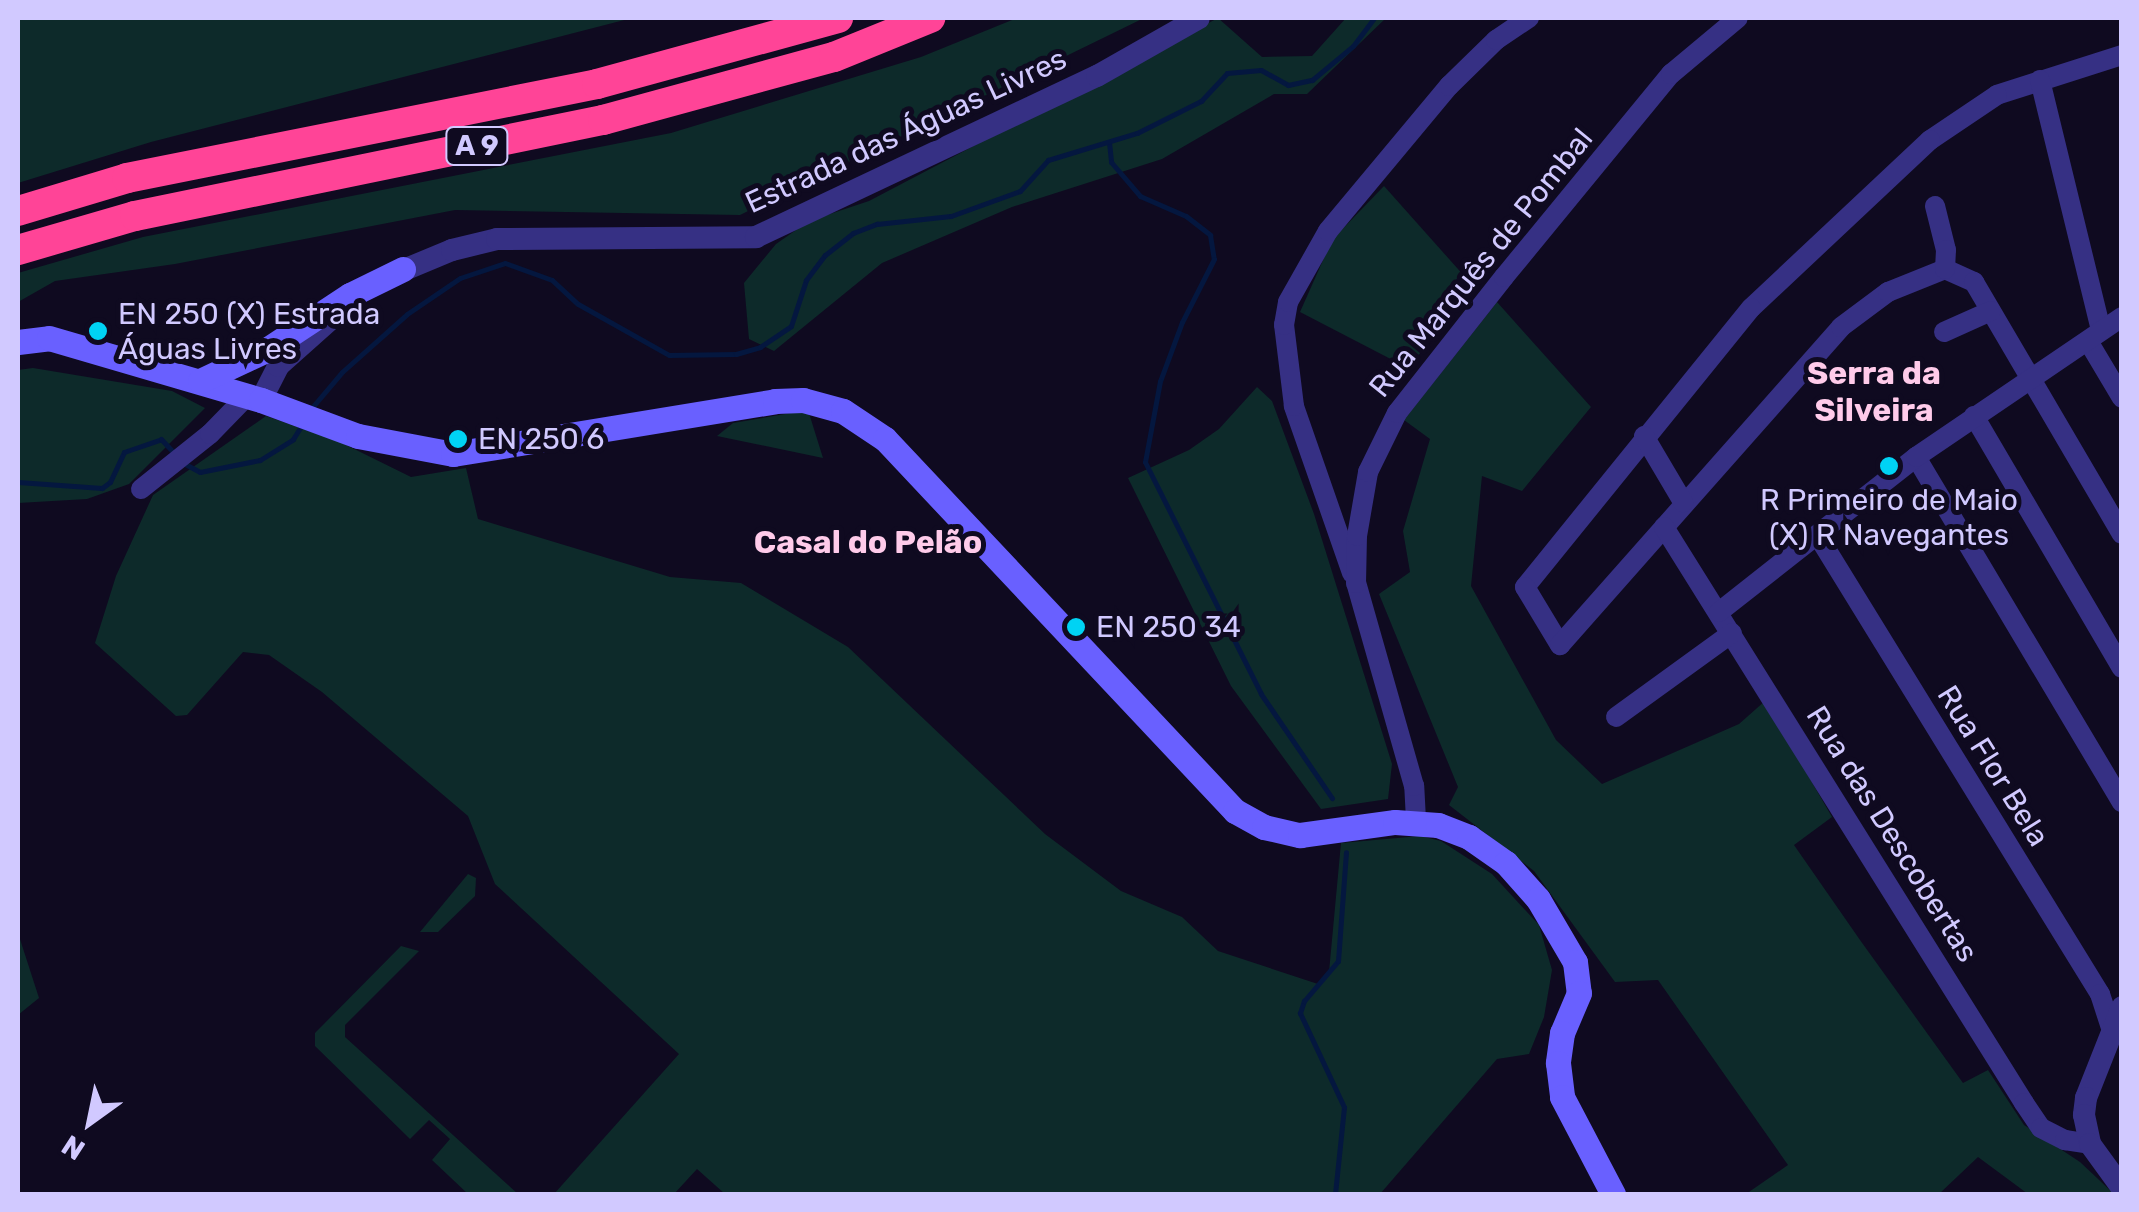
<!DOCTYPE html>
<meta charset="utf-8">
<style>
body{margin:0}
#map{position:relative;width:2139px;height:1212px;overflow:hidden;background:#0f0a20;font-family:Rubik,sans-serif}
div>[style]{position:absolute}
.green>*{inset:0;background:#0d2a2a}
.stream>*{height:5px;margin:-2.5px;padding:0 2.5px;transform-origin:2.5px;border-radius:2.5px;background:#04173f}
.minor>*{height:20px;margin:-10px;padding:0 10px;transform-origin:10px;border-radius:10px;background:#363084}
.tertiary>*{height:22px;margin:-11px;padding:0 11px;transform-origin:11px;border-radius:11px;background:#363084}
.secondary>*{height:25px;margin:-12.5px;padding:0 12.5px;transform-origin:12.5px;border-radius:12.5px;background:#6960ff}
.motorway>*{height:30px;margin:-15px;padding:0 15px;transform-origin:15px;border-radius:15px;background:#ff4497}
.dots>*{width:28px;height:28px;translate:-50% -50%;box-sizing:border-box;border:5px solid #0f0a20;border-radius:50%}
span{translate:-50% -50%;white-space:nowrap;text-align:center;line-height:1.15;-webkit-text-stroke:10px #0f0a20;paint-order:stroke}
.shield-label span{padding:2px 8px;background:#0f0a20;border:2px solid;border-radius:8px;-webkit-text-stroke-width:0}
.shield-label{font-size:28px;color:#d1c9ff;font-weight:700}
.street-label{font-size:30px;color:#d1c9ff}
.poi-label{font-size:30px;color:#d1c9ff}
.left{translate:0 -50%;text-align:left}
.neighbourhood-label{font-size:32px;color:#ffcbea;font-weight:700}
.frame{position:absolute;inset:0;border:20px solid #d1c9ff;pointer-events:none}
.north{position:absolute;left:40px;top:1072px;width:100px;height:100px;-webkit-text-stroke:8px #0f0a20;paint-order:stroke;rotate:213deg;font-size:28px;font-weight:700;line-height:40px;text-align:center;color:#d1c9ff}
.north::after{content:'';display:block;margin:auto;width:35px;height:45px;background:#d1c9ff;clip-path:polygon(50% 0,100% 100%,50% 72%,0 100%)}
</style>
<div id="map">
<div class="green">
<div style="clip-path:polygon(18px 18px,632px 18px,151px 142px,18px 183px)"></div>
<div style="clip-path:polygon(1017px 18px,1144px 18px,740px 215px,455px 210px,175px 264px,55px 281px,18px 302px,18px 273px,143px 237px,671px 133px,921px 57px)"></div>
<div style="clip-path:polygon(1218px 18px,1262px 57px,1312px 56px,1346px 18px,1386px 18px,1307px 94px,1274px 94px,1162px 159px,1012px 207px,882px 263px,774px 351px,749px 339px,744px 283px,776px 244px,809px 221px,869px 201px)"></div>
<div style="clip-path:polygon(1384px 186px,1474px 287px,1408px 368px,1300px 312px,1332px 240px)"></div>
<div style="clip-path:polygon(1497px 302px,1591px 407px,1522px 491px,1482px 476px,1471px 586px,1556px 740px,1602px 784px,1739px 724px,1765px 701px,1832px 817px,1794px 845px,1860px 940px,1963px 1083px,1988px 1070px,2024px 1125px,2080px 1162px,2114px 1194px,2028px 1194px,1978px 1157px,1939px 1194px,1746px 1194px,1788px 1165px,1658px 980px,1615px 982px,1534px 871px,1449px 805px,1458px 787px,1379px 594px,1410px 572px,1403px 531px,1430px 439px,1404px 420px)"></div>
<div style="clip-path:polygon(33px 368px,172px 391px,205px 408px,129px 484px,87px 499px,18px 503px,18px 370px)"></div>
<div style="clip-path:polygon(1257px 387px,1272px 401px,1314px 514px,1392px 764px,1388px 799px,1321px 809px,1231px 686px,1128px 478px,1189px 450px,1219px 429px)"></div>
<div style="clip-path:polygon(808px 410px,823px 458px,717px 436px,733px 423px)"></div>
<div style="clip-path:polygon(266px 416px,338px 441px,411px 477px,466px 468px,478px 519px,670px 577px,741px 583px,848px 647px,1045px 834px,1121px 891px,1182px 917px,1218px 951px,1321px 985px,1329px 972px,1341px 843px,1420px 836px,1441px 841px,1492px 874px,1539px 925px,1552px 970px,1544px 1017px,1529px 1054px,1497px 1059px,1380px 1194px,725px 1194px,697px 1169px,674px 1194px,554px 1194px,679px 1054px,495px 884px,468px 816px,322px 692px,269px 655px,243px 652px,187px 715px,176px 716px,95px 643px,116px 576px,153px 495px)"></div>
<div style="clip-path:polygon(468px 874px,476px 878px,475px 896px,438px 932px,420px 932px)"></div>
<div style="clip-path:polygon(18px 933px,39px 998px,18px 1015px)"></div>
<div style="clip-path:polygon(401px 946px,419px 951px,345px 1025px,345px 1037px,518px 1194px,468px 1194px,432px 1160px,450px 1139px,429px 1120px,410px 1139px,315px 1046px,315px 1033px)"></div>
</div>
<div class="stream">
<div style="left:1109px;top:142px;width:20px;rotate:84deg"></div>
<div style="left:1111px;top:162px;width:45px;rotate:49.5deg"></div>
<div style="left:1140px;top:196px;width:50px;rotate:23.5deg"></div>
<div style="left:1186px;top:216px;width:31px;rotate:38deg"></div>
<div style="left:1210px;top:235px;width:24px;rotate:81deg"></div>
<div style="left:1214px;top:259px;width:71px;rotate:116.9deg"></div>
<div style="left:1182px;top:322px;width:63px;rotate:110.4deg"></div>
<div style="left:1160px;top:381px;width:82px;rotate:100.5deg"></div>
<div style="left:1145px;top:462px;width:259px;rotate:63.4deg"></div>
<div style="left:1261px;top:694px;width:126px;rotate:55.7deg"></div>
<div style="left:309px;top:411px;width:51px;rotate:-49.8deg"></div>
<div style="left:342px;top:372px;width:87px;rotate:-41.7deg"></div>
<div style="left:407px;top:314px;width:64px;rotate:-34.2deg"></div>
<div style="left:460px;top:278px;width:47px;rotate:-18.4deg"></div>
<div style="left:505px;top:263px;width:50px;rotate:19.9deg"></div>
<div style="left:552px;top:280px;width:35px;rotate:43deg"></div>
<div style="left:578px;top:304px;width:104px;rotate:29.3deg"></div>
<div style="left:669px;top:355px;width:67px;rotate:-0.9deg"></div>
<div style="left:736px;top:354px;width:25px;rotate:-16deg"></div>
<div style="left:760px;top:347px;width:37px;rotate:-34deg"></div>
<div style="left:791px;top:326px;width:48px;rotate:-71.9deg"></div>
<div style="left:806px;top:280px;width:31px;rotate:-53deg"></div>
<div style="left:825px;top:255px;width:36px;rotate:-38deg"></div>
<div style="left:853px;top:233px;width:26px;rotate:-21deg"></div>
<div style="left:877px;top:224px;width:74px;rotate:-6.2deg"></div>
<div style="left:951px;top:216px;width:73px;rotate:-19.9deg"></div>
<div style="left:1020px;top:191px;width:42px;rotate:-47.9deg"></div>
<div style="left:1048px;top:160px;width:93px;rotate:-16.9deg"></div>
<div style="left:1137px;top:133px;width:72px;rotate:-26.6deg"></div>
<div style="left:1201px;top:101px;width:38px;rotate:-47deg"></div>
<div style="left:1227px;top:73px;width:34px;rotate:-5deg"></div>
<div style="left:1261px;top:70px;width:31px;rotate:29deg"></div>
<div style="left:1288px;top:85px;width:25px;rotate:-12deg"></div>
<div style="left:1312px;top:80px;width:53px;rotate:-39.7deg"></div>
<div style="left:1353px;top:46px;width:35px;rotate:-53deg"></div>
<div style="left:185px;top:464px;width:17px;rotate:28deg"></div>
<div style="left:200px;top:472px;width:61px;rotate:-11.3deg"></div>
<div style="left:260px;top:460px;width:39px;rotate:-32deg"></div>
<div style="left:293px;top:439px;width:15px;rotate:-58deg"></div>
<div style="left:18px;top:482px;width:84px;rotate:4.1deg"></div>
<div style="left:102px;top:488px;width:10px;rotate:-37deg"></div>
<div style="left:110px;top:482px;width:33px;rotate:-65deg"></div>
<div style="left:124px;top:452px;width:39px;rotate:-19deg"></div>
<div style="left:161px;top:439px;width:23px;rotate:47deg"></div>
<div style="left:1335px;top:1194px;width:87px;rotate:-84.1deg"></div>
<div style="left:1344px;top:1107px;width:104px;rotate:-115.1deg"></div>
<div style="left:1300px;top:1013px;width:13px;rotate:-72deg"></div>
<div style="left:1304px;top:1001px;width:52px;rotate:-49.6deg"></div>
<div style="left:1338px;top:961px;width:109px;rotate:-85.8deg"></div>
</div>
<div class="minor">
<div style="left:2122px;top:55px;width:131px;rotate:162.3deg"></div>
<div style="left:1997px;top:95px;width:81px;rotate:146.1deg"></div>
<div style="left:1930px;top:140px;width:245px;rotate:136.8deg"></div>
<div style="left:1751px;top:308px;width:359px;rotate:129deg"></div>
<div style="left:1525px;top:587px;width:68px;rotate:58.9deg"></div>
<div style="left:1560px;top:645px;width:424px;rotate:-48.5deg"></div>
<div style="left:1841px;top:327px;width:59px;rotate:-36.7deg"></div>
<div style="left:1888px;top:292px;width:61px;rotate:-22deg"></div>
<div style="left:1945px;top:269px;width:32px;rotate:24deg"></div>
<div style="left:1974px;top:282px;width:292px;rotate:59.6deg"></div>
<div style="left:2040px;top:80px;width:257px;rotate:76.3deg"></div>
<div style="left:1935px;top:206px;width:45px;rotate:76deg"></div>
<div style="left:1946px;top:250px;width:19px;rotate:93deg"></div>
<div style="left:1944px;top:332px;width:51px;rotate:-24.1deg"></div>
<div style="left:2088px;top:341px;width:66px;rotate:59.2deg"></div>
<div style="left:1974px;top:416px;width:292px;rotate:59.6deg"></div>
<div style="left:1644px;top:436px;width:77px;rotate:59.4deg"></div>
<div style="left:1916px;top:457px;width:402px;rotate:59.2deg"></div>
<div style="left:141px;top:489px;width:88px;rotate:-38.6deg"></div>
<div style="left:210px;top:434px;width:53px;rotate:-45.8deg"></div>
<div style="left:1664px;top:527px;width:679px;rotate:57.99deg"></div>
<div style="left:2024px;top:1103px;width:30px;rotate:56deg"></div>
<div style="left:2041px;top:1128px;width:27px;rotate:27deg"></div>
<div style="left:2065px;top:1140px;width:25px;rotate:9deg"></div>
<div style="left:1818px;top:536px;width:538px;rotate:58.38deg"></div>
<div style="left:2100px;top:994px;width:39px;rotate:72deg"></div>
<div style="left:1352px;top:573px;width:177px;rotate:-109.2deg"></div>
<div style="left:1294px;top:406px;width:82px;rotate:-97deg"></div>
<div style="left:1284px;top:325px;width:23px;rotate:-80deg"></div>
<div style="left:1288px;top:302px;width:81px;rotate:-60.6deg"></div>
<div style="left:1328px;top:231px;width:189px;rotate:-50.2deg"></div>
<div style="left:1449px;top:86px;width:66px;rotate:-44.4deg"></div>
<div style="left:1496px;top:40px;width:40px;rotate:-34deg"></div>
<div style="left:1719px;top:612px;width:251px;rotate:-38.2deg"></div>
<div style="left:1916px;top:457px;width:249px;rotate:-34.2deg"></div>
<div style="left:1616px;top:717px;width:143px;rotate:-35.9deg"></div>
<div style="left:1416px;top:820px;width:34px;rotate:-93deg"></div>
<div style="left:1414px;top:786px;width:211px;rotate:-105.9deg"></div>
<div style="left:1356px;top:583px;width:47px;rotate:-88.8deg"></div>
<div style="left:1357px;top:536px;width:65px;rotate:-80.2deg"></div>
<div style="left:1368px;top:472px;width:66px;rotate:-63.8deg"></div>
<div style="left:1397px;top:413px;width:173px;rotate:-51.8deg"></div>
<div style="left:1504px;top:277px;width:263px;rotate:-50.6deg"></div>
<div style="left:1671px;top:74px;width:87px;rotate:-39.9deg"></div>
</div>
<div class="tertiary">
<div style="left:387px;top:277px;width:70px;rotate:-22.6deg"></div>
<div style="left:452px;top:250px;width:46px;rotate:-13.7deg"></div>
<div style="left:497px;top:239px;width:259px;rotate:-0.4deg"></div>
<div style="left:756px;top:237px;width:377px;rotate:-25.3deg"></div>
<div style="left:1097px;top:76px;width:117px;rotate:-29.6deg"></div>
<div style="left:261px;top:400px;width:38px;rotate:-63deg"></div>
<div style="left:278px;top:366px;width:74px;rotate:-41.7deg"></div>
<div style="left:2122px;top:1007px;width:98px;rotate:111.6deg"></div>
<div style="left:2086px;top:1098px;width:17px;rotate:97deg"></div>
<div style="left:2084px;top:1115px;width:30px;rotate:78deg"></div>
<div style="left:2090px;top:1144px;width:54px;rotate:54deg"></div>
</div>
<div class="secondary">
<div style="left:18px;top:342px;width:31px;rotate:-7deg"></div>
<div style="left:49px;top:338px;width:221px;rotate:16.3deg"></div>
<div style="left:261px;top:400px;width:103px;rotate:20.4deg"></div>
<div style="left:358px;top:436px;width:97px;rotate:10.7deg"></div>
<div style="left:453px;top:454px;width:326px;rotate:-9.3deg"></div>
<div style="left:775px;top:401px;width:28px;rotate:-2deg"></div>
<div style="left:803px;top:400px;width:41px;rotate:15.4deg"></div>
<div style="left:843px;top:411px;width:50px;rotate:33.7deg"></div>
<div style="left:885px;top:439px;width:511px;rotate:46.75deg"></div>
<div style="left:1235px;top:811px;width:33px;rotate:29deg"></div>
<div style="left:1264px;top:827px;width:37px;rotate:13deg"></div>
<div style="left:1300px;top:835px;width:96px;rotate:-7.8deg"></div>
<div style="left:1395px;top:822px;width:43px;rotate:4deg"></div>
<div style="left:1438px;top:825px;width:33px;rotate:21deg"></div>
<div style="left:1469px;top:837px;width:45px;rotate:35.1deg"></div>
<div style="left:1506px;top:863px;width:48px;rotate:48.4deg"></div>
<div style="left:1538px;top:899px;width:73px;rotate:59.6deg"></div>
<div style="left:1575px;top:962px;width:31px;rotate:83deg"></div>
<div style="left:1579px;top:993px;width:43px;rotate:113deg"></div>
<div style="left:1562px;top:1033px;width:30px;rotate:98deg"></div>
<div style="left:1558px;top:1063px;width:34px;rotate:83deg"></div>
<div style="left:1562px;top:1097px;width:110px;rotate:62.3deg"></div>
<div style="left:200px;top:381px;width:75px;rotate:-25.2deg"></div>
<div style="left:268px;top:349px;width:98px;rotate:-33.4deg"></div>
<div style="left:350px;top:295px;width:59px;rotate:-26.1deg"></div>
</div>
<div class="motorway">
<div style="left:18px;top:211px;width:114px;rotate:-16.8deg"></div>
<div style="left:127px;top:178px;width:479px;rotate:-11.3deg"></div>
<div style="left:597px;top:84px;width:250px;rotate:-15.3deg"></div>
<div style="left:18px;top:250px;width:122px;rotate:-16.2deg"></div>
<div style="left:135px;top:216px;width:478px;rotate:-11.6deg"></div>
<div style="left:603px;top:120px;width:239px;rotate:-15.3deg"></div>
<div style="left:834px;top:57px;width:104px;rotate:-22.1deg"></div>
</div>
<div class="dots">
<div style="left:98px;top:331px;background:#00d3f4"></div>
<div style="left:458px;top:439px;background:#00d3f4"></div>
<div style="left:1889px;top:466px;background:#00d3f4"></div>
<div style="left:1076px;top:627px;background:#00d3f4"></div>
</div>
<div class="shield-label">
<span style="left:477px;top:146px">A 9</span>
</div>
<div class="street-label">
<span style="left:906px;top:131px;rotate:-25deg">Estrada das Águas Livres</span>
<span style="left:1481px;top:263px;rotate:-51deg">Rua Marquês de Pombal</span>
<span style="left:1993px;top:766px;rotate:58deg">Rua Flor Bela</span>
<span style="left:1892px;top:834px;rotate:58deg">Rua das Descobertas</span>
</div>
<div class="poi-label">
<span class="left" style="left:118px;top:331px">EN 250 (X) Estrada<br>Águas Livres</span>
<span class="left" style="left:478px;top:439px">EN 250 6</span>
<span style="left:1889px;top:517px">R Primeiro de Maio<br>(X) R Navegantes</span>
<span class="left" style="left:1096px;top:627px">EN 250 34</span>
</div>
<div class="neighbourhood-label">
<span style="left:1874px;top:392px">Serra da<br>Silveira</span>
<span style="left:868px;top:542px">Casal do Pelão</span>
</div>
<div class="frame"></div>
<div class="north">N</div>
</div>
